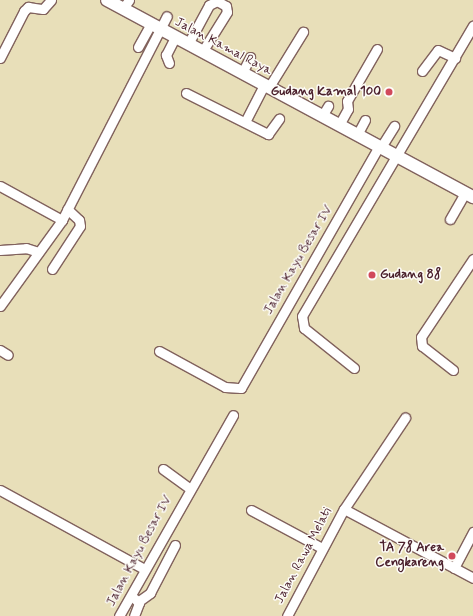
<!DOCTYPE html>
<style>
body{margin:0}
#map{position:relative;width:473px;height:616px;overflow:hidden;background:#e8dfb9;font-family:Mynerve,sans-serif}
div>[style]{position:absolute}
.roads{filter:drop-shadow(1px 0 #81625d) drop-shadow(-1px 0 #81625d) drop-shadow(0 1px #81625d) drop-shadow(0 -1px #81625d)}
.minor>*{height:9px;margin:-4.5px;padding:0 4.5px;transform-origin:4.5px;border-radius:4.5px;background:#fff}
.major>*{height:12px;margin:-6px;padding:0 6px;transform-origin:6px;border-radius:6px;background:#fff}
.dots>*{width:11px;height:11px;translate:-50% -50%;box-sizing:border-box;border:2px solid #fdfcf7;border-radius:50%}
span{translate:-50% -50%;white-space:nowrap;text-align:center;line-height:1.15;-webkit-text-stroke:3px #fdfcf7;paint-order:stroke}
.street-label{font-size:13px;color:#4a1f2b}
.poi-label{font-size:13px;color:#4a1f2b;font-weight:700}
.right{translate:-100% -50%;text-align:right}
.left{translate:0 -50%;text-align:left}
</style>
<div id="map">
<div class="roads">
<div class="minor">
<div style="left:123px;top:8px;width:10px;rotate:-53deg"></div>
<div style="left:188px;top:44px;width:44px;rotate:-61.7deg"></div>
<div style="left:209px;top:5px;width:9px;rotate:-27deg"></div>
<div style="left:217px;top:1px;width:10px;rotate:29deg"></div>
<div style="left:226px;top:6px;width:6px;rotate:81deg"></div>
<div style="left:227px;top:12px;width:47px;rotate:122deg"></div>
<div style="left:138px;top:47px;width:26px;rotate:-61deg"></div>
<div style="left:0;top:58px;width:53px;rotate:-62.9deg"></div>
<div style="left:24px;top:11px;width:6px;rotate:-45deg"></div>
<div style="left:28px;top:7px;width:15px;rotate:8deg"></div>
<div style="left:43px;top:9px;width:12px;rotate:-48deg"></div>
<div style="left:169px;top:63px;width:9px;rotate:-111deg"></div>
<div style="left:166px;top:55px;width:20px;rotate:-63deg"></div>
<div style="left:422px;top:71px;width:26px;rotate:-53deg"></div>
<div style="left:438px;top:50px;width:19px;rotate:25deg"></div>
<div style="left:242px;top:73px;width:18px;rotate:-63deg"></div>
<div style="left:269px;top:87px;width:65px;rotate:-58.3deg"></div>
<div style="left:186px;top:93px;width:92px;rotate:26.6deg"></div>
<div style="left:268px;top:134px;width:19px;rotate:-54deg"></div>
<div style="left:322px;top:116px;width:12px;rotate:-59deg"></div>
<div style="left:245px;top:122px;width:42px;rotate:-62.8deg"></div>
<div style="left:339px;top:125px;width:18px;rotate:-61deg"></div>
<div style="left:348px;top:109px;width:8px;rotate:-97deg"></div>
<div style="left:347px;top:101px;width:60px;rotate:-60deg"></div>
<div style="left:357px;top:135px;width:17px;rotate:-62deg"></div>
<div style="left:381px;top:147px;width:25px;rotate:-58deg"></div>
<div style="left:0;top:186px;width:71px;rotate:28.7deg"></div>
<div style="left:450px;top:219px;width:30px;rotate:-60deg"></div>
<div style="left:0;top:250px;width:26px;rotate:-4deg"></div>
<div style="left:26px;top:248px;width:13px;rotate:18deg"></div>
<div style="left:52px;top:269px;width:51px;rotate:-56.9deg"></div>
<div style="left:80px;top:226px;width:6px;rotate:-99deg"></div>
<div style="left:79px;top:220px;width:16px;rotate:-137deg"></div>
<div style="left:0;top:306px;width:106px;rotate:-54.2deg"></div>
<div style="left:62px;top:220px;width:229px;rotate:-62.8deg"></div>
<div style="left:0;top:350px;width:9px;rotate:32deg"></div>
<div style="left:159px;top:351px;width:75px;rotate:28.6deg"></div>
<div style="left:225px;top:387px;width:16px;rotate:4deg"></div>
<div style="left:241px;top:388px;width:279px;rotate:-60.3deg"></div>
<div style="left:354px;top:368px;width:64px;rotate:-141.3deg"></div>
<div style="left:304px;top:328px;width:12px;rotate:-99deg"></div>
<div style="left:302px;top:316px;width:337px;rotate:-59.5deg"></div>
<div style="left:453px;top:370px;width:39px;rotate:-142deg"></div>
<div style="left:422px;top:346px;width:9px;rotate:-96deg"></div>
<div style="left:421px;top:337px;width:94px;rotate:-56.3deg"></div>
<div style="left:163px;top:469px;width:32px;rotate:36deg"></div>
<div style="left:0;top:490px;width:164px;rotate:28.7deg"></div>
<div style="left:344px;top:509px;width:146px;rotate:28.1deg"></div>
<div style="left:251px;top:510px;width:81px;rotate:28.2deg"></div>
<div style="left:454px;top:568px;width:41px;rotate:-62.2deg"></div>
<div style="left:139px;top:601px;width:14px;rotate:-36deg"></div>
<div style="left:150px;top:593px;width:54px;rotate:-62.5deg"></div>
<div style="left:119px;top:616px;width:231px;rotate:-60.4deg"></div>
<div style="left:134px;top:616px;width:14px;rotate:-69deg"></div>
<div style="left:139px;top:603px;width:6px;rotate:-135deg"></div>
<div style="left:287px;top:616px;width:121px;rotate:-62deg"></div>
<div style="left:344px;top:509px;width:110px;rotate:-56.2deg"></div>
</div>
<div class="major">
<div style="left:107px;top:0;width:416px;rotate:28.3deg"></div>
</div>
</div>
<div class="dots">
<div style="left:389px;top:92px;background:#d1495b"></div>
<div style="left:372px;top:275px;background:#d1495b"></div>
<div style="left:452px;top:556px;background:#d1495b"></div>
</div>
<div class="street-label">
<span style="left:223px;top:47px;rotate:28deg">Jalan Kamal Raya</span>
<span style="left:299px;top:260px;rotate:-60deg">Jalan Kayu Besar IV</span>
<span style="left:140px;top:551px;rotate:-62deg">Jalan Kayu Besar IV</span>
<span style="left:304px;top:556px;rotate:-62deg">Jalan Rawa Melati</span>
</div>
<div class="poi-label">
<span class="right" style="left:381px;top:92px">Gudang Kamal 100</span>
<span class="left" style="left:380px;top:275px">Gudang 88</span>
<span class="right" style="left:444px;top:556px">TA 78 Area<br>Cengkareng</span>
</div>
</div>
